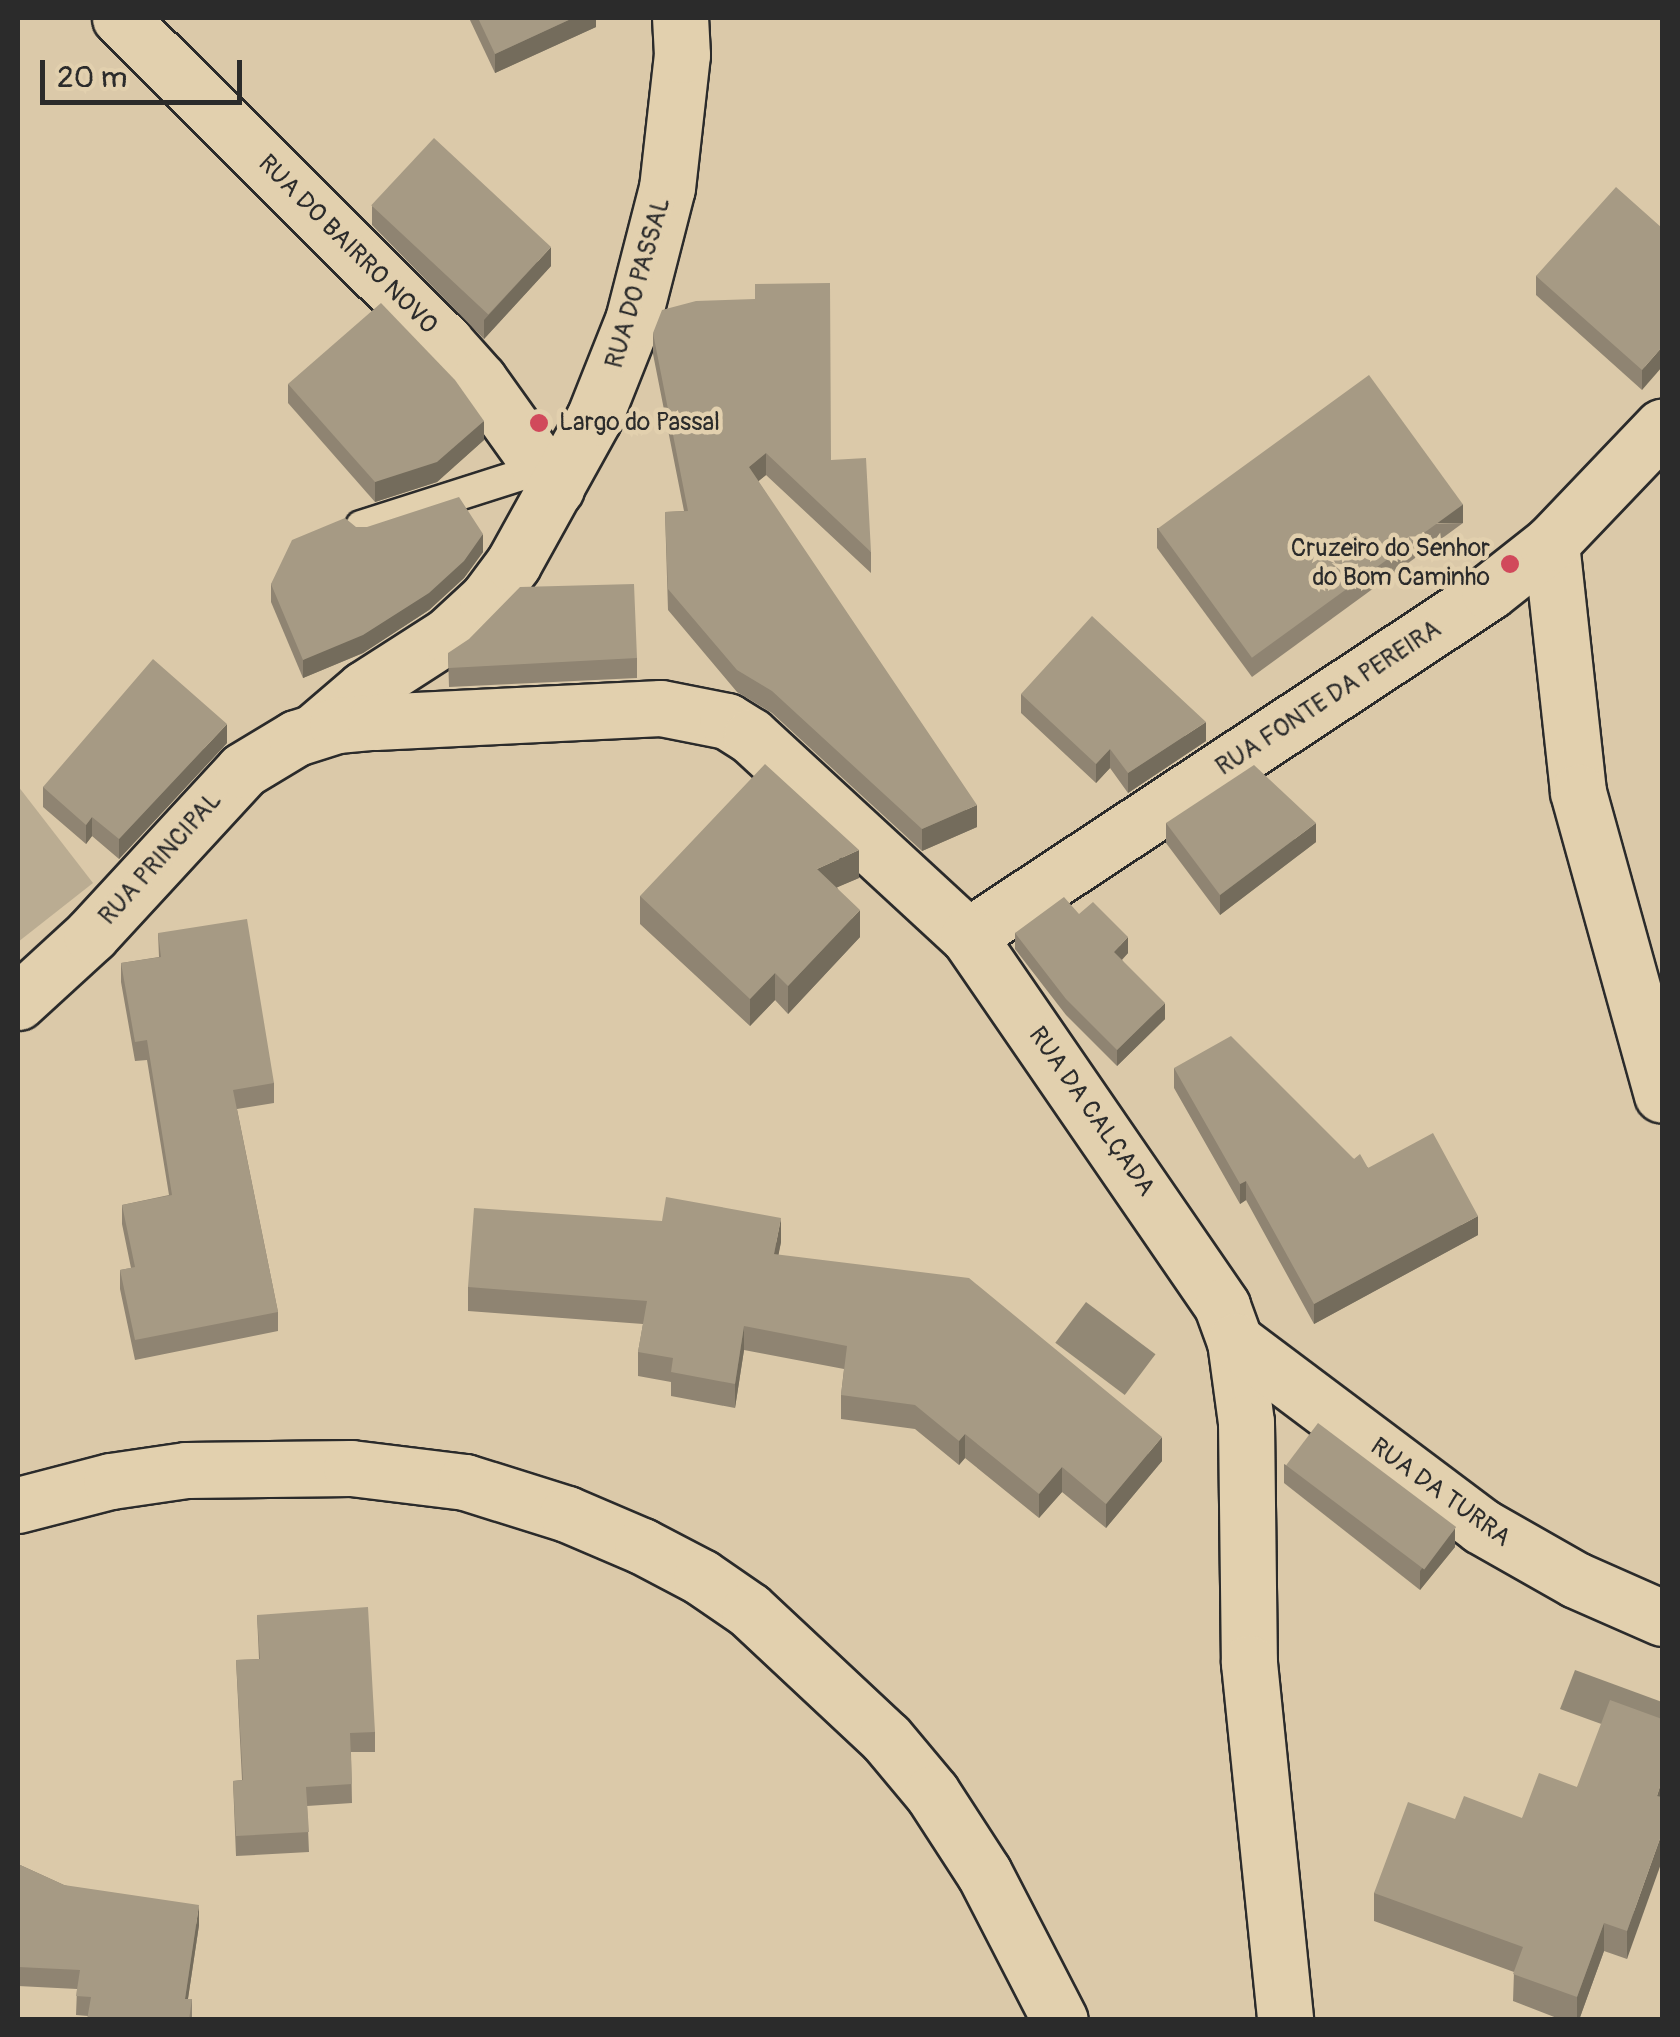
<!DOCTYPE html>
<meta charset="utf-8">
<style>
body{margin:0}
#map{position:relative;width:1680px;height:2037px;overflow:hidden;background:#dbc9a9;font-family:Pangolin,sans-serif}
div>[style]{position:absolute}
.green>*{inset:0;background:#baac92}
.water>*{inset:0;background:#928875;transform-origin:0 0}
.roads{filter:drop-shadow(2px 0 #2b2b2b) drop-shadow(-2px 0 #2b2b2b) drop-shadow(0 2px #2b2b2b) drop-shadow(0 -2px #2b2b2b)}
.service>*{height:30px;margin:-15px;padding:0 15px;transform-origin:15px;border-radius:15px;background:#e2d0ae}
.minor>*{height:55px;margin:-27.5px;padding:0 27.5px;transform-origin:27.5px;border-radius:27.5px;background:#e2d0ae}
.secondary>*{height:55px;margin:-27.5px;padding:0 27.5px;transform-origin:27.5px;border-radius:27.5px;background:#e2d0ae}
.wall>*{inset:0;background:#8f8472}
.shaded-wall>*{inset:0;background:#746c5c;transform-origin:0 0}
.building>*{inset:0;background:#a69a84;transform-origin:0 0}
.dots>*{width:28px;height:28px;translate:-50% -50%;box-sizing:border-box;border:5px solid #e2d0ae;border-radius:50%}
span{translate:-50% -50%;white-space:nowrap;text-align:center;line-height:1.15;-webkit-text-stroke:9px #e2d0ae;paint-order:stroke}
.street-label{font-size:25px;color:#2b2b2b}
.poi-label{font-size:25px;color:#2b2b2b}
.left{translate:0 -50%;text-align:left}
.right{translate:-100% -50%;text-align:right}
.frame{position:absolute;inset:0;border:20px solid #2b2b2b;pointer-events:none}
.scale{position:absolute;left:40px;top:60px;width:202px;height:45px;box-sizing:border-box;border:5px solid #2b2b2b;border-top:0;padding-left:12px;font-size:30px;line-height:35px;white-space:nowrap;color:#2b2b2b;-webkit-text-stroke:8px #e2d0ae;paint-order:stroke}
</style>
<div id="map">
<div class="green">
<div style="clip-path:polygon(18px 786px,93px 883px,18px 942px)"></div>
</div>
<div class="water">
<div style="left:1086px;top:1302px;width:87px;height:51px;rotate:37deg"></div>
<div style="clip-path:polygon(1575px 1670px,1662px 1702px,1662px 1746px,1560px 1709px)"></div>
</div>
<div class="roads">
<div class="service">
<div style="left:361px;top:526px;width:191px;rotate:-17.7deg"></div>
</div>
<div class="minor">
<div style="left:120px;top:18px;width:460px;rotate:44.9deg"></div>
<div style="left:446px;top:343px;width:50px;rotate:48.3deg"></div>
<div style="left:479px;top:380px;width:133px;rotate:54.5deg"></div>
<div style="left:1551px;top:543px;width:250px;rotate:83.8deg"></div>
<div style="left:1578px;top:792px;width:314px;rotate:74.5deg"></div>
<div style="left:315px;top:731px;width:65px;rotate:-40.6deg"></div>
<div style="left:364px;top:689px;width:100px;rotate:-32.7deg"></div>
<div style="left:448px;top:635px;width:53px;rotate:-42.7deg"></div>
<div style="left:487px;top:599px;width:44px;rotate:-53.4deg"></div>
<div style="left:513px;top:564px;width:167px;rotate:-61deg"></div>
<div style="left:594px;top:418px;width:105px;rotate:-68.3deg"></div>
<div style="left:633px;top:320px;width:136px;rotate:-75.6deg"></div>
<div style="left:667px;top:188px;width:134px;rotate:-83.6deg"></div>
<div style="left:682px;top:55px;width:37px;rotate:-93deg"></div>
<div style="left:968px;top:936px;width:624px;rotate:-33.44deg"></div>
<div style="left:1489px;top:592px;width:79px;rotate:-38.3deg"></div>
<div style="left:1551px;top:543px;width:161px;rotate:-46.3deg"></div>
<div style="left:18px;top:1002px;width:99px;rotate:-42.5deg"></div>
<div style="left:91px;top:935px;width:224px;rotate:-47.3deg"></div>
<div style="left:243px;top:770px;width:62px;rotate:-31.1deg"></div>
<div style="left:296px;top:738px;width:43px;rotate:-17.6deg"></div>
<div style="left:337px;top:725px;width:38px;rotate:-5deg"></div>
<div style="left:375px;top:722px;width:286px;rotate:-2.8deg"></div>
<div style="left:661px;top:708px;width:67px;rotate:11.1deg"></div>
<div style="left:727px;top:721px;width:28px;rotate:32deg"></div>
<div style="left:751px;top:736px;width:295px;rotate:42.7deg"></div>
<div style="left:968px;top:936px;width:449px;rotate:55.5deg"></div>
<div style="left:1222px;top:1306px;width:37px;rotate:70deg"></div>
<div style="left:1235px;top:1341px;width:82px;rotate:82.3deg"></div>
<div style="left:1246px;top:1422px;width:241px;rotate:89.3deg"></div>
<div style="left:1249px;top:1663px;width:359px;rotate:84.2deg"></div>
<div style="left:1235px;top:1341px;width:308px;rotate:36.9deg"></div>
<div style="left:1481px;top:1526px;width:109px;rotate:29.6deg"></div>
<div style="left:1576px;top:1580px;width:94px;rotate:23.8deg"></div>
</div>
<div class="secondary">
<div style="left:18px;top:1505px;width:96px;rotate:-14.5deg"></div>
<div style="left:111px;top:1481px;width:76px;rotate:-8.3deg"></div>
<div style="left:186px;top:1470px;width:165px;rotate:-0.7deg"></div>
<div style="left:351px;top:1468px;width:115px;rotate:7deg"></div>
<div style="left:465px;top:1482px;width:107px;rotate:17.4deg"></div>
<div style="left:567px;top:1514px;width:82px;rotate:23.1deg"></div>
<div style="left:642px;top:1546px;width:67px;rotate:27.7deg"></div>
<div style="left:701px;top:1577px;width:58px;rotate:34.5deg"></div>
<div style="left:749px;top:1610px;width:187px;rotate:43.1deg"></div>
<div style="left:886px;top:1738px;width:72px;rotate:50.1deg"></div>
<div style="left:932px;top:1793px;width:95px;rotate:57deg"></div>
<div style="left:984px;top:1873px;width:165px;rotate:62.7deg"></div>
</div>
</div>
<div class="wall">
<div style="clip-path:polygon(469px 18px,596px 18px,596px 27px,495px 73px)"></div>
<div style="clip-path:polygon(372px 206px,551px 266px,484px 339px,372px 225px)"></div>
<div style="clip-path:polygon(1662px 228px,1642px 390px,1536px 295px,1536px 276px)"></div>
<div style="clip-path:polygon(653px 333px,831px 460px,871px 552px,871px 573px,766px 475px,758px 481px,977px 827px,922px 851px,772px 713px,737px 692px,668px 610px,665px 512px,684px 511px,653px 354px)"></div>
<div style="clip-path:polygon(288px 384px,484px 440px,437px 482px,375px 502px,288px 403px)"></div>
<div style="clip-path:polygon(1463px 523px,1252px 677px,1157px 548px,1157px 528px)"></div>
<div style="clip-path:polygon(356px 527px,483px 552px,464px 578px,429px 610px,363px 653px,303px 678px,271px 602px,271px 584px)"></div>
<div style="clip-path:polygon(448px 653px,637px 658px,637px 678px,449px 687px)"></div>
<div style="clip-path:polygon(1021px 694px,1206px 741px,1128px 793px,1110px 768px,1096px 783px,1021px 713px)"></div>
<div style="clip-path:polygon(227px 743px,119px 859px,92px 836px,86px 844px,43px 807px,43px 787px)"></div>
<div style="clip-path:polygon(1166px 823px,1316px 842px,1220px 915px,1166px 843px)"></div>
<div style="clip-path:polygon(859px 878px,837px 887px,860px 937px,788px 1014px,775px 1000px,750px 1026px,640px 924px,640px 896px)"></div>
<div style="clip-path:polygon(1079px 914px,1128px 953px,1122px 960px,1165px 1019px,1117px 1066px,1066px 1015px,1015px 949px,1015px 933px)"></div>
<div style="clip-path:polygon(158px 933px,274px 1083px,274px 1103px,237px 1109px,278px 1312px,278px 1331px,135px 1360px,120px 1289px,120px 1270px,131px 1268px,122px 1224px,122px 1205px,169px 1195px,147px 1060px,135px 1061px,121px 982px,121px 963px,159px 957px)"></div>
<div style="clip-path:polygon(1174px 1068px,1354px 1159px,1478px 1235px,1314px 1324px,1246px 1200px,1240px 1204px,1174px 1088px)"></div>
<div style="clip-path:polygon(781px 1242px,778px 1255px,1162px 1461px,1106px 1528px,1062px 1492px,1039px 1518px,965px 1458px,959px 1465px,915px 1429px,841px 1419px,841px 1395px,844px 1369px,744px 1350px,735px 1408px,671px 1396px,671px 1382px,638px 1376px,638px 1352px,643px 1324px,468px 1311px,468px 1287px)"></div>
<div style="clip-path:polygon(1284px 1464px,1455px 1547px,1420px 1590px,1284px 1483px)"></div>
<div style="clip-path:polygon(257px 1615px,375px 1732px,375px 1752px,351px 1752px,352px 1803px,307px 1806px,309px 1852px,236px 1856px,233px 1781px,242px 1780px,236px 1660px,259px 1659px)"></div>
<div style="clip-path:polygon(1662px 1719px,1627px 1959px,1604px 1951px,1579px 2020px,1562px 2020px,1513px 2001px,1514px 1972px,1374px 1921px,1374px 1893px,1455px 1819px,1522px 1818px,1577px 1787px)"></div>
<div style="clip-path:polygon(18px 1864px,64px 1885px,199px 1925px,188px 1999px,192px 1999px,192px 2020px,87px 2020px,88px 2016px,76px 2015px,77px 1989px,18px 1986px)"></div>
</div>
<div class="shaded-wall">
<div style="clip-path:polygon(573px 18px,596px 18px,596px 27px,495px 73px,495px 54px)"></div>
<div style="clip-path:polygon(551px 247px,551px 266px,484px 339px,484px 320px)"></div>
<div style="clip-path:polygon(1662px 347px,1662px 367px,1642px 390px,1642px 370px)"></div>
<div style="clip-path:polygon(484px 421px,484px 440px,437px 482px,375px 502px,375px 482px)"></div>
<div style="clip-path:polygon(766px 453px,766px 475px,749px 489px,749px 467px)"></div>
<div style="left:1463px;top:504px;width:19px;height:261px;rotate:90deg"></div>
<div style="clip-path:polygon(483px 534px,483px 552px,464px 578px,429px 610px,363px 653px,303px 678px,303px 660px)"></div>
<div style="clip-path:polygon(1206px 722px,1206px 741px,1128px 793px,1128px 773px)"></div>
<div style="clip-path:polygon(227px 724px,227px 743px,119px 859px,119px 839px)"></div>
<div style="clip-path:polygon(1110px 749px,1110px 768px,1096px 783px,1096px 764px)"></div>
<div style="clip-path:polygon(977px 805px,977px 827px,922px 851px,922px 829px)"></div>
<div style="clip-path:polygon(92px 817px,92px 836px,86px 844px,86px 825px)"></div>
<div style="clip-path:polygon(1316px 823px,1316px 842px,1220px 915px,1220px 895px)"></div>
<div style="clip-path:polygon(859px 850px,859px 878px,817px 896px,817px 869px)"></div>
<div style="clip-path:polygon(860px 910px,860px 937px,788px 1014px,788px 986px)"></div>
<div style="clip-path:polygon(1128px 937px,1128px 953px,1114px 968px,1114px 952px)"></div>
<div style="clip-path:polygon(775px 973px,775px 1000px,750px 1026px,750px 999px)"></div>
<div style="clip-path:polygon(1165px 1003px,1165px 1019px,1117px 1066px,1117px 1050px)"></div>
<div style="clip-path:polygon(1246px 1181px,1246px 1200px,1240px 1204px,1240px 1184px)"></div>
<div style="clip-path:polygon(1478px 1216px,1478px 1235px,1314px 1324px,1314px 1304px)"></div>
<div style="clip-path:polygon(781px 1218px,781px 1242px,774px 1278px,774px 1254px)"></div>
<div style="clip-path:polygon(744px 1326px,744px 1350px,735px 1408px,735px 1384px)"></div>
<div style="clip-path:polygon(965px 1434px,965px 1458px,959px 1465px,959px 1441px)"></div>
<div style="clip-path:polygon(1162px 1437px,1162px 1461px,1106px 1528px,1106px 1504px)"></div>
<div style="clip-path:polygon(1062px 1467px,1062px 1492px,1039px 1518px,1039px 1494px)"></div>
<div style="clip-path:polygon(1455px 1528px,1455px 1547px,1420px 1590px,1420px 1571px)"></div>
<div style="clip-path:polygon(1662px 1780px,1662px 1808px,1657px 1796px)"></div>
<div style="clip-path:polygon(1662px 1833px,1662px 1861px,1627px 1959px,1627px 1931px)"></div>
<div style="clip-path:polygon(199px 1905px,199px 1925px,185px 2018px,185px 1999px)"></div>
<div style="clip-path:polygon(1604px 1923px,1604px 1951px,1579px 2020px,1577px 2020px,1577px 1997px)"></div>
</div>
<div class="building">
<div style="clip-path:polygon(478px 18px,573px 18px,495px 54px)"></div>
<div style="left:434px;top:138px;width:160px;height:92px;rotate:43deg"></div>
<div style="clip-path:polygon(1616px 187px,1662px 228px,1662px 246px,1660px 249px,1662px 251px,1662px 347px,1642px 370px,1536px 276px)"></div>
<div style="clip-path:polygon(830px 283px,831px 460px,866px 458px,871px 552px,766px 453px,749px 467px,977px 805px,922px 829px,772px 691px,737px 670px,668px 589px,665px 512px,688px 511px,653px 333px,662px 310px,696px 301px,755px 299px,755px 284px)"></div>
<div style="clip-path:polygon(381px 303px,455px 380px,484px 421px,437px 462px,375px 482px,288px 384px)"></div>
<div style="left:1369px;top:375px;width:160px;height:261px;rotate:54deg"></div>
<div style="clip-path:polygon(459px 497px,483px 534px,464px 561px,429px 593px,363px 635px,303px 660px,271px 584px,292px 540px,345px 518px,356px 527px,367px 527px)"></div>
<div style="clip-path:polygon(634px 584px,637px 658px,449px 668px,448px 653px,469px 639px,520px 587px)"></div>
<div style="clip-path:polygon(1092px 616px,1206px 722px,1128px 773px,1110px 749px,1096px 764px,1021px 694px)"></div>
<div style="clip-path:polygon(153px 659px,227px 724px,119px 839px,92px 817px,86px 825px,43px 787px)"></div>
<div style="clip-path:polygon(765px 764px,859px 850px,817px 869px,860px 910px,788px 986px,775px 973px,750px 999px,640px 896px)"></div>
<div style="clip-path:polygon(1254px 765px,1316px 823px,1220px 895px,1166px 823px)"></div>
<div style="clip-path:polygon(1064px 897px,1079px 914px,1093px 902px,1128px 937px,1114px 952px,1165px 1003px,1117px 1050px,1066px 999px,1015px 933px)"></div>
<div style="clip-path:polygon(247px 919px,274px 1083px,233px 1090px,278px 1312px,135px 1340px,120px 1270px,135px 1267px,122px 1205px,172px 1195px,147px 1040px,135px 1042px,121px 963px,161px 957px,158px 933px)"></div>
<div style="clip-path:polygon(1231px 1036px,1354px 1159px,1360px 1154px,1368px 1168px,1433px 1133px,1478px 1216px,1314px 1304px,1246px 1181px,1240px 1184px,1174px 1068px)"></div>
<div style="clip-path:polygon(666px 1197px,781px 1218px,774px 1254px,969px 1278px,1162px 1437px,1106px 1504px,1062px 1467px,1039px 1494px,965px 1434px,959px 1441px,915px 1405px,841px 1395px,847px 1346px,744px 1326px,735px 1384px,671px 1372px,673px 1358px,638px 1352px,647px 1301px,468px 1287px,474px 1208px,662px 1221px)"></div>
<div style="left:1318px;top:1423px;width:173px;height:53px;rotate:37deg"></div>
<div style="clip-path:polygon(368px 1607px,375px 1732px,350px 1733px,352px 1784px,306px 1787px,309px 1832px,236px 1836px,233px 1781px,243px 1780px,236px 1660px,260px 1659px,257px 1615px)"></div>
<div style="clip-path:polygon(1610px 1700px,1662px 1719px,1662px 1780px,1657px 1796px,1662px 1797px,1662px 1833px,1627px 1931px,1604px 1923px,1577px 1997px,1513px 1974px,1523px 1947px,1374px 1893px,1408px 1802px,1455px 1819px,1464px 1796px,1522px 1818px,1539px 1773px,1577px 1787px)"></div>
<div style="clip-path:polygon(18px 1864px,64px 1885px,199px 1905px,185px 1999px,192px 1999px,189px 2020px,87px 2020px,91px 1997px,76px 1996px,80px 1970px,18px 1967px)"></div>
</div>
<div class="dots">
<div style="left:539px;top:423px;background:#d1495b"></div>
<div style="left:1510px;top:564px;background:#d1495b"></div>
</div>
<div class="street-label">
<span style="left:347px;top:245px;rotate:45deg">RUA DO BAIRRO NOVO</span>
<span style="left:639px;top:283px;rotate:-74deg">RUA DO PASSAL</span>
<span style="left:1329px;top:699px;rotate:-33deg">RUA FONTE DA PEREIRA</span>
<span style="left:161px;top:859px;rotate:-48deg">RUA PRINCIPAL</span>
<span style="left:1091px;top:1112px;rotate:55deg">RUA DA CALÇADA</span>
<span style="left:1440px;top:1493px;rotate:36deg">RUA DA TURRA</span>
</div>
<div class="poi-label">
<span class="left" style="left:559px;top:423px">Largo do Passal</span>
<span class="right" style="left:1490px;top:564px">Cruzeiro do Senhor<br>do Bom Caminho</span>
</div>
<div class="frame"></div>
<div class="scale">20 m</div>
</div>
